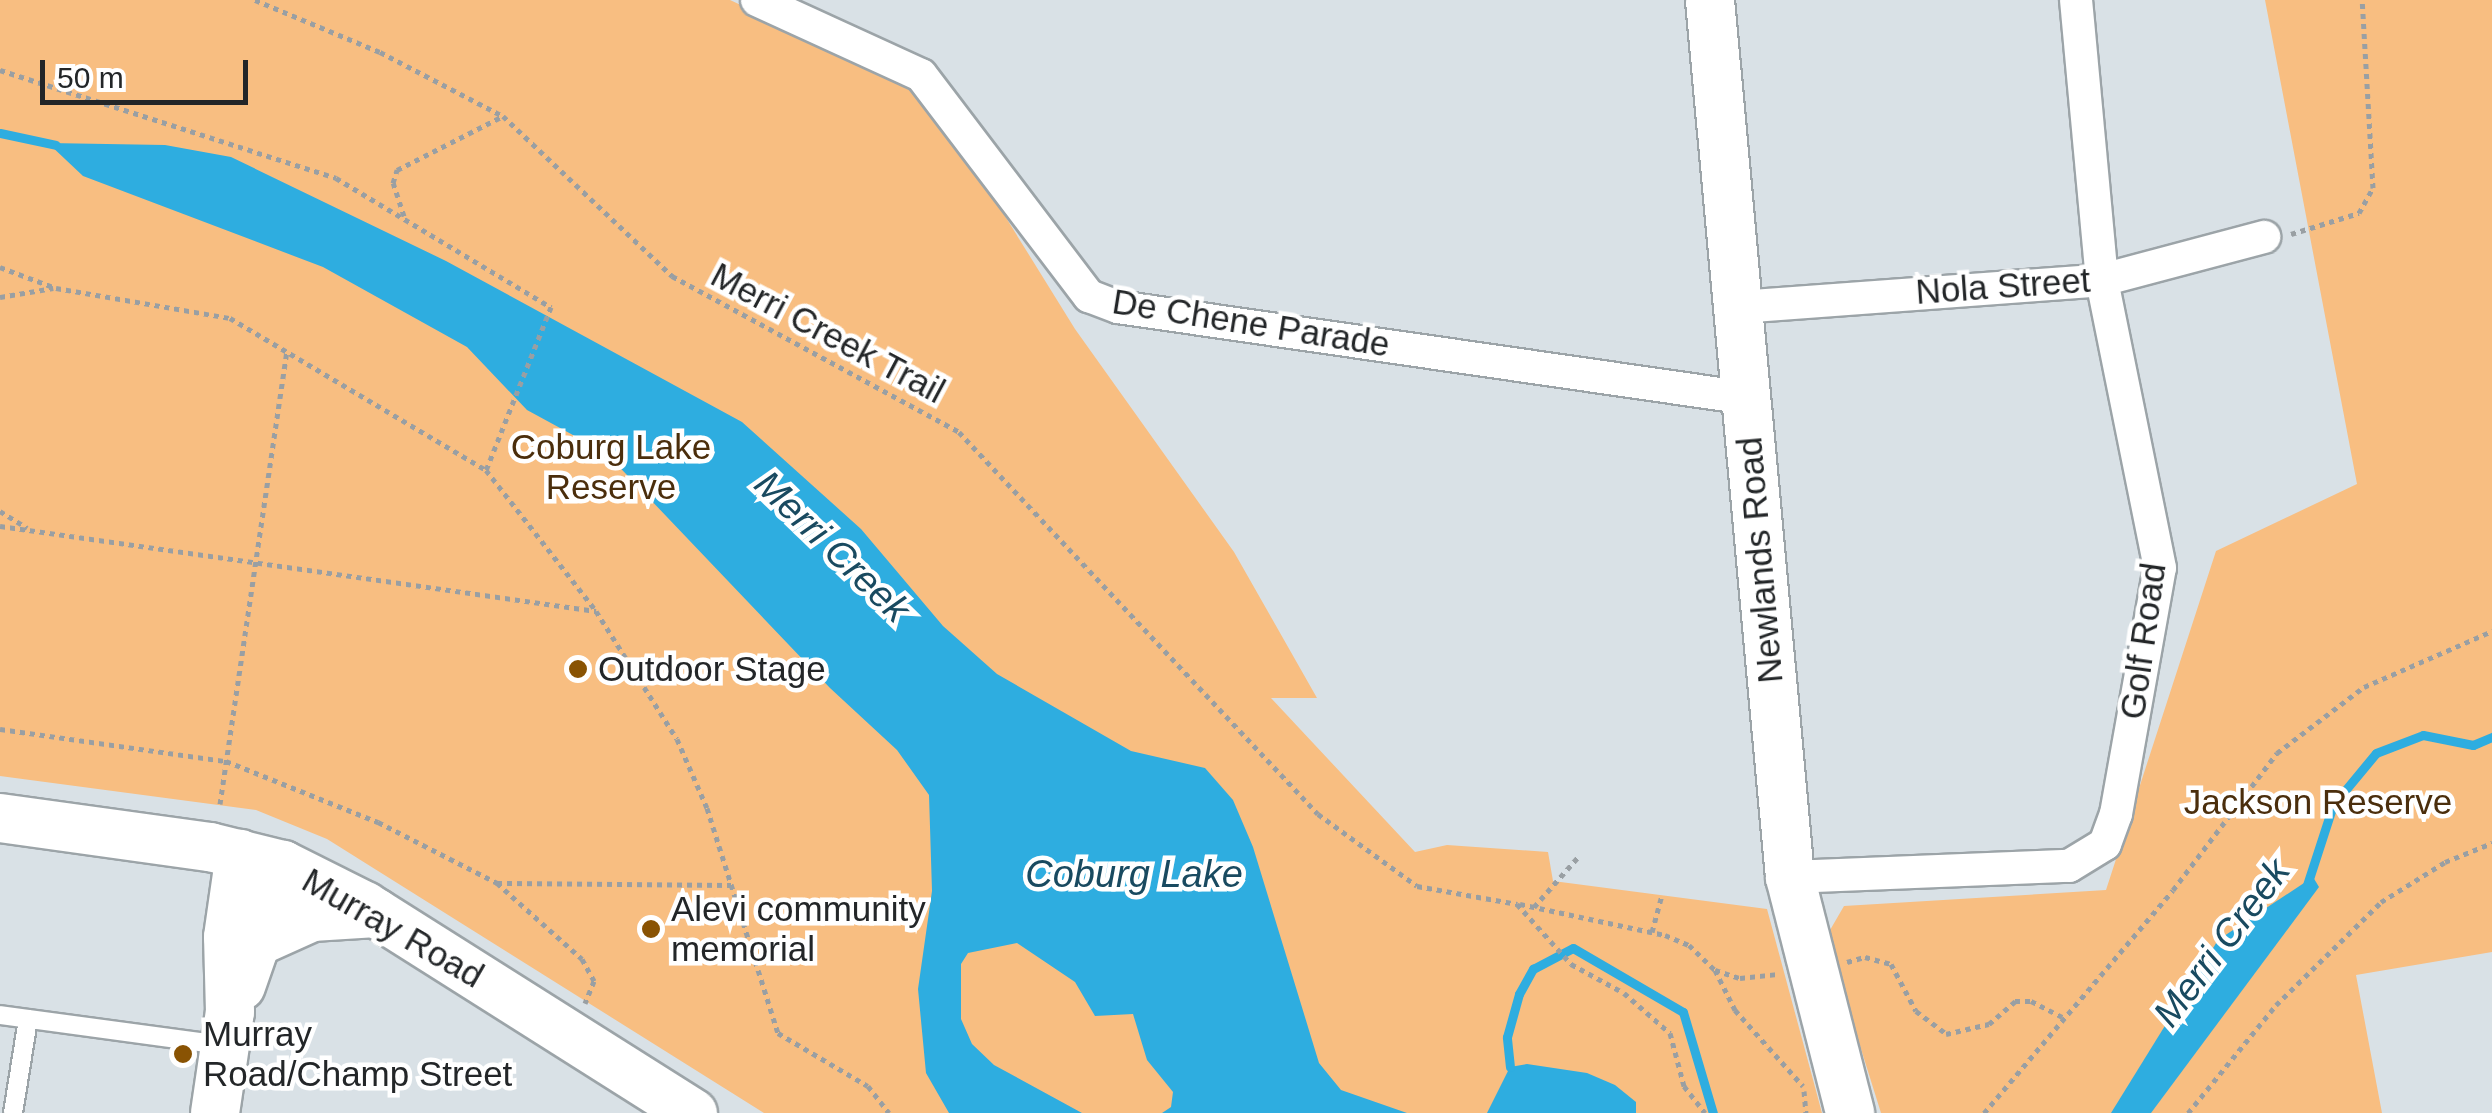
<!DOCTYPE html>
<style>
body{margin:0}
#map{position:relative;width:2492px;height:1113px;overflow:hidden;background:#d9e1e6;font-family:Arial,sans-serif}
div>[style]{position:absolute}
.green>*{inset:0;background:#f8be81}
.water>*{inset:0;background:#2eade0}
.stream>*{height:9px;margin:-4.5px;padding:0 4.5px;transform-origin:4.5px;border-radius:4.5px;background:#2eade0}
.path>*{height:5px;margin-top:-2.5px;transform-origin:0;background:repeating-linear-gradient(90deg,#999fa3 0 5px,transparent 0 10px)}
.roads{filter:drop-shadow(2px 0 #9ca4a8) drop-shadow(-2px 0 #9ca4a8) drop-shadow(0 2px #9ca4a8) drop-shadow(0 -2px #9ca4a8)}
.lane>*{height:18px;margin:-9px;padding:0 9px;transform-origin:9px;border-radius:9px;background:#fff}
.street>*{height:32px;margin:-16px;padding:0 16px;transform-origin:16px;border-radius:16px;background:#fff}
.secondary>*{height:48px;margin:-24px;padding:0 24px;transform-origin:24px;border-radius:24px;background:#fff}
.dots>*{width:28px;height:28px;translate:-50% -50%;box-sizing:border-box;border:5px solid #fff;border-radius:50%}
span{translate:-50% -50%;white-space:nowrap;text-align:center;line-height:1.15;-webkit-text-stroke:9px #fff;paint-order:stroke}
.street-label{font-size:35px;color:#232628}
.park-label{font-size:35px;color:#4b2e0c}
.poi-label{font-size:35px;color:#232628}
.left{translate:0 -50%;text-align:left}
.water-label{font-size:38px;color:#194a60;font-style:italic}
.scale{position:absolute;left:40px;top:60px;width:208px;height:45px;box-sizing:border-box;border:5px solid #232628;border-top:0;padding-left:12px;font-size:30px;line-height:35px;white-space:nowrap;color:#232628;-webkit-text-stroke:8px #fff;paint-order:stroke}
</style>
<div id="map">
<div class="green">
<div style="clip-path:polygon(0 0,730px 0,928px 92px,1075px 329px,1234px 552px,1317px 698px,1271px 698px,1415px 852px,1447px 845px,1548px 852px,1553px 881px,1767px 909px,1822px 1113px,764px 1113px,327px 839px,256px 810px,0 776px)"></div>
<div style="clip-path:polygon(2265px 0,2492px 0,2492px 952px,2356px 975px,2382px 1113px,1881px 1113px,1826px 937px,1844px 906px,2106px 890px,2216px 551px,2357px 484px)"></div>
</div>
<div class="water">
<div style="clip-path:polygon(48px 143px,165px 145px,231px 157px,446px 261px,742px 422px,861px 529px,943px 626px,997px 674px,1131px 751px,1205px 768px,1233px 800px,1253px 847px,1319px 1063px,1341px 1090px,1407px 1113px,1162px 1113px,1171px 1107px,1173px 1092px,1147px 1060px,1133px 1014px,1095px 1016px,1075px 982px,1017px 943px,968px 953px,961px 964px,961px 1019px,972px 1044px,994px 1065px,1082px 1113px,949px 1113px,926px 1073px,918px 989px,932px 891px,929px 795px,897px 750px,830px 688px,606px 453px,527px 410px,467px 347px,323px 267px,83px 176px)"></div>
<div style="clip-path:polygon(2313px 877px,2319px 887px,2151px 1113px,2111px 1113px,2218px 940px)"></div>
<div style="clip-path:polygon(1527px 1064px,1587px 1073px,1615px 1085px,1636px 1102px,1636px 1113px,1487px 1113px,1510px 1067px)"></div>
</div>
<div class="stream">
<div style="left:0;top:133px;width:57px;rotate:12.1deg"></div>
<div style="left:2307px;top:885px;width:84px;rotate:-72deg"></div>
<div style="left:2333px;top:805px;width:67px;rotate:-50.4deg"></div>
<div style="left:2376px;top:753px;width:50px;rotate:-21deg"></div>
<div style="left:2423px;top:735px;width:51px;rotate:11.3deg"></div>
<div style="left:2473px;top:745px;width:21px;rotate:-23deg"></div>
<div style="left:1510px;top:1067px;width:30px;rotate:-96deg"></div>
<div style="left:1507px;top:1037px;width:45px;rotate:-74.4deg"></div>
<div style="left:1519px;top:994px;width:29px;rotate:-61deg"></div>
<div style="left:1533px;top:969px;width:45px;rotate:-27.7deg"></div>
<div style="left:1573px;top:948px;width:127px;rotate:30.2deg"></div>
<div style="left:1683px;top:1012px;width:105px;rotate:73.5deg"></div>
</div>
<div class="path">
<div style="left:255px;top:0;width:135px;rotate:22.6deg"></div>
<div style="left:380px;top:52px;width:139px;rotate:27.5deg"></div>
<div style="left:503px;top:116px;width:233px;rotate:43.4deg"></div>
<div style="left:672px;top:276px;width:327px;rotate:28.5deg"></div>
<div style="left:959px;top:432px;width:524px;rotate:46.78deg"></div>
<div style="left:1318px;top:814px;width:122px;rotate:36deg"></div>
<div style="left:1417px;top:886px;width:102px;rotate:10.2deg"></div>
<div style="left:1517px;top:904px;width:81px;rotate:48deg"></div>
<div style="left:1571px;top:964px;width:60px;rotate:28.7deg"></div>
<div style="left:1624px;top:993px;width:61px;rotate:41deg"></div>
<div style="left:1670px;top:1033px;width:55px;rotate:75.2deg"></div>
<div style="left:1684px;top:1086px;width:34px;rotate:52deg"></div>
<div style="left:0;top:70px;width:353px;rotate:17.8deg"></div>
<div style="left:336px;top:178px;width:251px;rotate:31deg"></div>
<div style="left:551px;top:307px;width:175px;rotate:111.7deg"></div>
<div style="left:404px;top:216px;width:35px;rotate:-108deg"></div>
<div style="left:393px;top:183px;width:14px;rotate:-73deg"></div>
<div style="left:397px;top:170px;width:119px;rotate:-27deg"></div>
<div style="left:2291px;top:234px;width:71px;rotate:-17.2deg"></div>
<div style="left:2359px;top:213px;width:29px;rotate:-61deg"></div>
<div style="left:2373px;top:188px;width:188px;rotate:-93.3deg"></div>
<div style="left:0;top:267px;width:60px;rotate:20.6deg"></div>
<div style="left:56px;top:288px;width:177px;rotate:9.8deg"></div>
<div style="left:230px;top:318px;width:298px;rotate:30.7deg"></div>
<div style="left:486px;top:470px;width:179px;rotate:52deg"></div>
<div style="left:596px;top:611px;width:151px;rotate:57.7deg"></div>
<div style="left:677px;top:739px;width:75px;rotate:66.5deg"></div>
<div style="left:707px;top:808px;width:236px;rotate:72.5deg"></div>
<div style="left:778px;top:1033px;width:104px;rotate:30.5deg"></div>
<div style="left:868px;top:1086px;width:34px;rotate:52deg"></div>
<div style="left:0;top:297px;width:54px;rotate:-9.6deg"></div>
<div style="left:0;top:511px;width:32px;rotate:32deg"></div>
<div style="left:0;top:526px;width:602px;rotate:8.12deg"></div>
<div style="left:0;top:729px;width:228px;rotate:8.1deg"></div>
<div style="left:226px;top:761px;width:164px;rotate:21.9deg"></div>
<div style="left:378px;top:822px;width:134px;rotate:27.1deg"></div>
<div style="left:497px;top:883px;width:234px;rotate:0.5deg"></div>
<div style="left:220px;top:804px;width:457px;rotate:-81.6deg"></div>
<div style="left:497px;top:883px;width:114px;rotate:41.8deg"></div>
<div style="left:582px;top:959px;width:25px;rotate:61deg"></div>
<div style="left:594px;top:981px;width:24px;rotate:112deg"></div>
<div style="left:1520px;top:904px;width:148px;rotate:12.1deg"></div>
<div style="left:1665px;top:935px;width:26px;rotate:23deg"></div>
<div style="left:1689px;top:945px;width:36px;rotate:44deg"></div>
<div style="left:1715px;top:970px;width:26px;rotate:18deg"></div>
<div style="left:1740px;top:978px;width:37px;rotate:-6deg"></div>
<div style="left:1534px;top:907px;width:68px;rotate:-48.6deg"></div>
<div style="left:1652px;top:932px;width:38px;rotate:-75deg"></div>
<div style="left:1847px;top:962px;width:19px;rotate:-16deg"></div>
<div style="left:1865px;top:957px;width:27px;rotate:15deg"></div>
<div style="left:1891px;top:964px;width:53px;rotate:62deg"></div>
<div style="left:1916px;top:1011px;width:38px;rotate:37deg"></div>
<div style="left:1946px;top:1034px;width:44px;rotate:-13.1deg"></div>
<div style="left:1989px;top:1024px;width:35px;rotate:-41deg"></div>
<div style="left:2015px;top:1001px;width:16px"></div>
<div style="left:2031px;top:1001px;width:35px;rotate:27deg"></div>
<div style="left:1715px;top:970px;width:45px;rotate:63.4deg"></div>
<div style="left:1735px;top:1010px;width:102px;rotate:48.2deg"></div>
<div style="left:264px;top:1043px;width:26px;rotate:4deg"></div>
<div style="left:1804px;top:1091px;width:22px;rotate:85deg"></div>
<div style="left:1984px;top:1113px;width:292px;rotate:-49.7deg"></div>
<div style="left:2173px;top:890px;width:172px;rotate:-52.8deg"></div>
<div style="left:2277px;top:753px;width:109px;rotate:-37.2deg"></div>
<div style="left:2364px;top:687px;width:140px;rotate:-23.6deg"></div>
<div style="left:2188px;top:1113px;width:139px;rotate:-50.8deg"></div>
<div style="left:2276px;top:1005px;width:147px;rotate:-44.4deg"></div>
<div style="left:2381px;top:902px;width:75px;rotate:-32deg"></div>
<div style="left:2445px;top:862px;width:51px;rotate:-22deg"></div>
</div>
<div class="roads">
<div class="lane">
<div style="left:0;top:1015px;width:224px;rotate:7.7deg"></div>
<div style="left:13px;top:1113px;width:95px;rotate:-80.9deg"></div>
</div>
<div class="street">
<div style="left:757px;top:0;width:180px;rotate:24.6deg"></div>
<div style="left:921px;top:75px;width:278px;rotate:52.8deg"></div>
<div style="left:1089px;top:296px;width:31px;rotate:21deg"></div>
<div style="left:1118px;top:307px;width:636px;rotate:8.23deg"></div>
<div style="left:1738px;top:307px;width:365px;rotate:-4.2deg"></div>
<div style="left:2102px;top:280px;width:168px;rotate:-14.9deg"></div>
<div style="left:1790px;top:877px;width:279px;rotate:-2.3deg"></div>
<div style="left:2069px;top:866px;width:42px;rotate:-31.4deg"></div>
<div style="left:2105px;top:844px;width:32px;rotate:-70deg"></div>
<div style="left:2116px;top:814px;width:250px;rotate:-79.9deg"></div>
<div style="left:2160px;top:568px;width:294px;rotate:-101.4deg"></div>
<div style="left:2102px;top:280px;width:281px;rotate:-95.3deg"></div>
</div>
<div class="secondary">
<div style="left:1710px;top:0;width:881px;rotate:84.79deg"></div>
<div style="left:1790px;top:877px;width:244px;rotate:75.7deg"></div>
<div style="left:0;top:818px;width:212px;rotate:7.9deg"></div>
<div style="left:210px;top:847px;width:75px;rotate:13.9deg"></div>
<div style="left:283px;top:865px;width:92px;rotate:26.6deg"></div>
<div style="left:365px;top:906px;width:388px;rotate:32.3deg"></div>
<div style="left:259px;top:941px;width:58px;rotate:-24.4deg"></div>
<div style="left:312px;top:917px;width:64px;rotate:-3.6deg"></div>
<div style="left:241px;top:986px;width:128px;rotate:-70.9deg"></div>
<div style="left:215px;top:1113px;width:102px;rotate:-81.6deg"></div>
<div style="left:230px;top:1012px;width:75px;rotate:-91.5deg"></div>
<div style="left:228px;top:937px;width:84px;rotate:-81.8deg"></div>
</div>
</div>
<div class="dots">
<div style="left:578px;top:669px;background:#895303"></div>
<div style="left:651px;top:929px;background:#895303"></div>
<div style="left:183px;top:1054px;background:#895303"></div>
</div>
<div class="street-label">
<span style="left:2003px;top:286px;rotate:-4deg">Nola Street</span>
<span style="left:1251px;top:323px;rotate:9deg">De Chene Parade</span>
<span style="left:828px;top:333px;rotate:28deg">Merri Creek Trail</span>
<span style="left:1760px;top:560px;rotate:-95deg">Newlands Road</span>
<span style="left:2143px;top:641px;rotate:-82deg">Golf Road</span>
<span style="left:393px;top:928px;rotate:30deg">Murray Road</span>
</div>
<div class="park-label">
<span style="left:611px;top:467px">Coburg Lake<br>Reserve</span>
<span style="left:2318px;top:802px">Jackson Reserve</span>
</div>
<div class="poi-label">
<span class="left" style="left:598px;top:669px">Outdoor Stage</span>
<span class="left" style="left:671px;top:929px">Alevi community<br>memorial</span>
<span class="left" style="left:203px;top:1054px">Murray<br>Road/Champ Street</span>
</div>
<div class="water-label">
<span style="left:832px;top:547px;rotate:44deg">Merri Creek</span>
<span style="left:1134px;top:875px">Coburg Lake</span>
<span style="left:2222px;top:943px;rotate:-53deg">Merri Creek</span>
</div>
<div class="scale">50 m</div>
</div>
